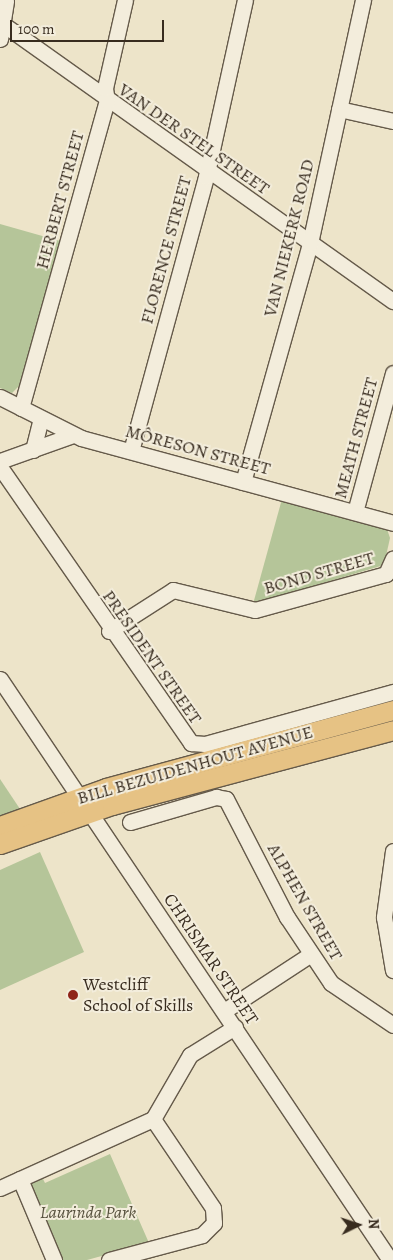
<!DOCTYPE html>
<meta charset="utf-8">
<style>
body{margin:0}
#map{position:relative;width:393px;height:1260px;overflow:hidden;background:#ede4c9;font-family:Alegreya,serif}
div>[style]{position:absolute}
.green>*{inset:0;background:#b5c599}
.roads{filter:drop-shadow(1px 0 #655a4a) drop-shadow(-1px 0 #655a4a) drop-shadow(0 1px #655a4a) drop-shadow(0 -1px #655a4a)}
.minor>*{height:15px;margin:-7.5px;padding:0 7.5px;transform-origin:7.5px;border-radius:7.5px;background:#f3eddc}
.major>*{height:19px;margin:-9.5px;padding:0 9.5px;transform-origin:9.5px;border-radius:9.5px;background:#e6c284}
.dots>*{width:14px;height:14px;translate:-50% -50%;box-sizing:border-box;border:2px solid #f3eddc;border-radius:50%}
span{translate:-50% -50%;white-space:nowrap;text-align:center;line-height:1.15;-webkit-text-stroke:4px #f3eddc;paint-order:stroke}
.street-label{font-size:18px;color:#382c1f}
.poi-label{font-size:18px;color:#382c1f}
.left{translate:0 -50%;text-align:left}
.park-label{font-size:18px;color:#57523e;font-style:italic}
.north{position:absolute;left:333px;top:1200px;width:50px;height:50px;-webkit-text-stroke:4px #f3eddc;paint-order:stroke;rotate:86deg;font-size:14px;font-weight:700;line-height:20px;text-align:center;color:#382c1f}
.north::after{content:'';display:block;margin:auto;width:18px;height:22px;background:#382c1f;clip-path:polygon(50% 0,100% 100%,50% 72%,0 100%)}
.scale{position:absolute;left:10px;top:20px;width:154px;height:22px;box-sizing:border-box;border:2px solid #382c1f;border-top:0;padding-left:6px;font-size:15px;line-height:18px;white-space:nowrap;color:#382c1f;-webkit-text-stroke:4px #f3eddc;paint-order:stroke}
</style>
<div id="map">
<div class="green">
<div style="clip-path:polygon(0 224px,60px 241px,19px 386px,12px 393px,0 388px)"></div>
<div style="clip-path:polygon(282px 499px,387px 529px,390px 538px,384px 565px,253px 604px)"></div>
<div style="clip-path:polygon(0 779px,20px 809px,0 817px)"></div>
<div style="clip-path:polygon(40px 852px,84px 952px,0 990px,0 870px)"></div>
<div style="clip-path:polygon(110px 1154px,149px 1243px,87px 1260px,60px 1260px,30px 1188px,32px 1181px,41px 1175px,45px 1183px)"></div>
</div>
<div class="roads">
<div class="minor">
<div style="left:0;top:22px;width:482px;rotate:35.4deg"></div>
<div style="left:0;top:39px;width:39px;rotate:-81deg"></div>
<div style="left:339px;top:109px;width:55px;rotate:12.5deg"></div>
<div style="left:0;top:397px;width:91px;rotate:26.8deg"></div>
<div style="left:81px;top:438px;width:323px;rotate:15.2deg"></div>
<div style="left:21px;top:408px;width:319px;rotate:-74.4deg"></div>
<div style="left:107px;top:101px;width:13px;rotate:-99deg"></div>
<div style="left:105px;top:88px;width:90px;rotate:-77.2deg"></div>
<div style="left:33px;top:450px;width:32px;rotate:-76deg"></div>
<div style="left:131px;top:451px;width:284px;rotate:-74.7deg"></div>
<div style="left:206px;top:177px;width:181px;rotate:-77.6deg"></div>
<div style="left:0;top:461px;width:77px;rotate:-19.6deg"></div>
<div style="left:0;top:467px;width:336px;rotate:55.3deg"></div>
<div style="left:191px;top:743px;width:14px;rotate:4deg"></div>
<div style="left:205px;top:744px;width:195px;rotate:-15.5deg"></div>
<div style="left:243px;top:482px;width:248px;rotate:-74.3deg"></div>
<div style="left:310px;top:243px;width:249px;rotate:-77.7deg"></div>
<div style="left:355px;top:512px;width:144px;rotate:-74.7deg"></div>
<div style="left:109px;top:631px;width:76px;rotate:-32.6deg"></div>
<div style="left:173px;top:590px;width:84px;rotate:13.7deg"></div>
<div style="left:255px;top:610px;width:136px;rotate:-15.4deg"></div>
<div style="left:386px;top:574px;width:17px;rotate:-66deg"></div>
<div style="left:0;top:679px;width:700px;rotate:56.13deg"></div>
<div style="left:130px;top:822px;width:90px;rotate:-16.2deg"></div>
<div style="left:216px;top:797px;width:10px;rotate:11deg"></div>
<div style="left:226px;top:799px;width:133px;rotate:62.7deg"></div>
<div style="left:287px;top:917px;width:79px;rotate:56.3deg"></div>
<div style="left:331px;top:983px;width:75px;rotate:34.1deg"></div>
<div style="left:393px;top:851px;width:67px;rotate:97.8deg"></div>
<div style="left:384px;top:917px;width:54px;rotate:80.4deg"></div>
<div style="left:224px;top:1011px;width:104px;rotate:-33.2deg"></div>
<div style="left:20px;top:1179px;width:88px;rotate:67.2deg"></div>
<div style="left:0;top:1188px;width:168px;rotate:-24.3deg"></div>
<div style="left:153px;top:1119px;width:74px;rotate:-60deg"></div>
<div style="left:190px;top:1055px;width:53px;rotate:-31.9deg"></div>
<div style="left:109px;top:1260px;width:96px;rotate:-15deg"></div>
<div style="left:202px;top:1235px;width:17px;rotate:-45deg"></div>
<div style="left:214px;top:1223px;width:15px;rotate:-94deg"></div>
<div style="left:213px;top:1208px;width:107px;rotate:-124deg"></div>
</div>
<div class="major">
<div style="left:0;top:826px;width:113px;rotate:-19.7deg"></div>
<div style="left:106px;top:788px;width:297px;rotate:-15.2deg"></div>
<div style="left:0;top:844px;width:119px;rotate:-19.2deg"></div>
<div style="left:112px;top:805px;width:291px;rotate:-14.9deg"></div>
</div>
</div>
<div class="dots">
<div style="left:73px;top:995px;background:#8f2418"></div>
</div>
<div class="street-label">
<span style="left:194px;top:139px;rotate:35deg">VAN DER STEL STREET</span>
<span style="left:60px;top:200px;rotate:-75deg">HERBERT STREET</span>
<span style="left:289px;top:238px;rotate:-76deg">VAN NIEKERK ROAD</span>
<span style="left:166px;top:250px;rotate:-75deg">FLORENCE STREET</span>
<span style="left:356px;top:438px;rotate:-75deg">MEATH STREET</span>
<span style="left:198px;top:450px;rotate:15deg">MÔRESON STREET</span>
<span style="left:319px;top:573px;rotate:-16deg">BOND STREET</span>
<span style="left:152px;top:657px;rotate:55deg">PRESIDENT STREET</span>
<span style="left:195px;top:765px;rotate:-16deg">BILL BEZUIDENHOUT AVENUE</span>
<span style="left:305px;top:902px;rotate:60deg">ALPHEN STREET</span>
<span style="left:211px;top:959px;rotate:56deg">CHRISMAR STREET</span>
</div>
<div class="poi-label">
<span class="left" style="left:83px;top:995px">Westcliff<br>School of Skills</span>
</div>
<div class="park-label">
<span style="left:88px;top:1212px">Laurinda Park</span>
</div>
<div class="north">N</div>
<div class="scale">100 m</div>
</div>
